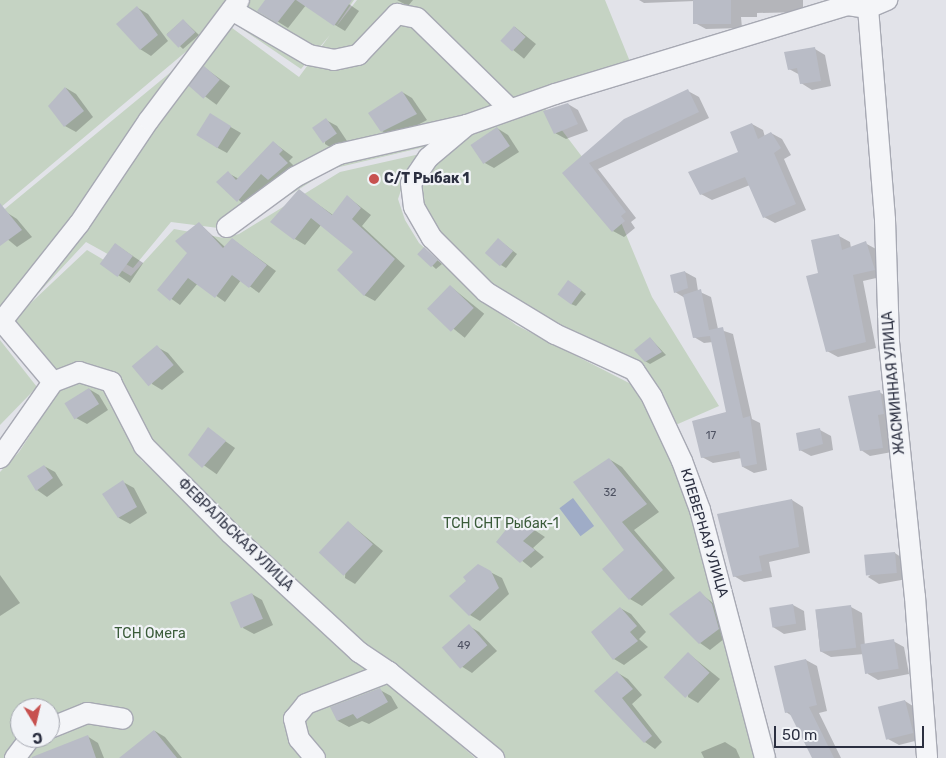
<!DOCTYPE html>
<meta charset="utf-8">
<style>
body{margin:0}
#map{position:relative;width:946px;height:758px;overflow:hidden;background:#e2e3e9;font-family:Rubik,sans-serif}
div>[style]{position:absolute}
.green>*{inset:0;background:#c5d3c3}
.water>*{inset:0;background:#9facc7;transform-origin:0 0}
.shadow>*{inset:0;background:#0003;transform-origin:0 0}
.building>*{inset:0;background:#b9bcc6;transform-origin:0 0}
.roads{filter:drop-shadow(1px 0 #a7a9b3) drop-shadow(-1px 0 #a7a9b3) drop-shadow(0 1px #a7a9b3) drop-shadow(0 -1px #a7a9b3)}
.minor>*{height:20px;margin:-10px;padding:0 10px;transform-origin:10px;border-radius:10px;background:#f4f5f8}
.dots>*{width:14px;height:14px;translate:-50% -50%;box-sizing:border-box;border:2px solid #f1f3f7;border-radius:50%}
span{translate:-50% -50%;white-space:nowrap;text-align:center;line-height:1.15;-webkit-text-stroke:4.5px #f1f3f7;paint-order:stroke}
.number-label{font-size:11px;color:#4e5262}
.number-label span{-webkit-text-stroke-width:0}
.poi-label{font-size:14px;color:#2b2f40;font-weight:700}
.left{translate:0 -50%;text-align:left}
.street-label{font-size:14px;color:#2b2f40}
.park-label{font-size:14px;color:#3a5b39}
.north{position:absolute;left:10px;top:698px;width:50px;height:50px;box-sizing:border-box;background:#f1f3f7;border:1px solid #a2a5ae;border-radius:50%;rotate:171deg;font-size:14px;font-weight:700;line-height:20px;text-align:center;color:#2b2f40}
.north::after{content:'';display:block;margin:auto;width:18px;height:22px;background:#c7514f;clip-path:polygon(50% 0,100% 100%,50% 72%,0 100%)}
.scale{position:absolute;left:774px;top:726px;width:150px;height:22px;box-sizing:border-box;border:2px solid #2b2f40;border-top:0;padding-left:6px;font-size:15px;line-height:18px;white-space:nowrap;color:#2b2f40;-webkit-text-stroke:4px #f1f3f7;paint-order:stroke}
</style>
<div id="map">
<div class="green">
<div style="clip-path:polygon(0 0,354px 0,335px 28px,357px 0,605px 0,635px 74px,542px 104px,608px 191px,652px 297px,719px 406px,671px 427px,626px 371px,518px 319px,405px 197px,433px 145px,331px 169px,234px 230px,171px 222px,133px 268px,86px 242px,17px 316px,87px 250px,131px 276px,174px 229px,224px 238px,239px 234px,340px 172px,420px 154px,410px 164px,398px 199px,405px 220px,419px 243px,473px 292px,516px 325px,631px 384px,648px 407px,678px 470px,710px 569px,758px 758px,493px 758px,318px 606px,148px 444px,126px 395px,55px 374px,0 312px,0 213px,228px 25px,299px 77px,330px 35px,301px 69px,226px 18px,0 208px)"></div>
<div style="clip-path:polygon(0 340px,37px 387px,0 425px)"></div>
<div style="clip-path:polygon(evenodd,83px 381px,107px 390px,141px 460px,475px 758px,0 758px,0 472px,19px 452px,61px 387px,83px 381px,20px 708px,50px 708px,50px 738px,20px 738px,20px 708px)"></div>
</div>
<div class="water">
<div style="left:573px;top:498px;width:35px;height:17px;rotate:53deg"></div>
</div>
<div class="shadow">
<div style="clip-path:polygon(266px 0,310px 0,288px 28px,259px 10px)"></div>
<div style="clip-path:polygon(320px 0,343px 0,359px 11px,345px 31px,335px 25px)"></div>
<div style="clip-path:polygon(397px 0,413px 0,408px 6px)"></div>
<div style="clip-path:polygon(639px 0,803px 0,803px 12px,757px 13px,757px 17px,741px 17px,742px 28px,706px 29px,695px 23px,695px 1px,644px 3px)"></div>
<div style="clip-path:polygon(138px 8px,148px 14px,168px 41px,151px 56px,140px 49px)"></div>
<div style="clip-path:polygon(183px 20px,199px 35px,183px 49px,167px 34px)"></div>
<div style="left:515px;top:27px;width:27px;height:19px;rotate:39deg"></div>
<div style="clip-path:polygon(815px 49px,825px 55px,831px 86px,812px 90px,801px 83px,800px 75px,789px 69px)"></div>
<div style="left:205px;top:68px;width:31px;height:23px;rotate:36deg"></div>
<div style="clip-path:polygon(66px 88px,76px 94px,93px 117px,76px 132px,65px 126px,50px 106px)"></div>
<div style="clip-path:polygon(688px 91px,699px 97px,709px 118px,598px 169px,636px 218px,631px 222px,635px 228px,624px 237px,613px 231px,564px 173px)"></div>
<div style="clip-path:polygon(402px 92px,412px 98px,427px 120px,393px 138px,382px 131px)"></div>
<div style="clip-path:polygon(568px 104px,578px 110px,588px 131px,566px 139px,555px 133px)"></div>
<div style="clip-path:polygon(210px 115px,241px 133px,227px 153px,216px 147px)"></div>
<div style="clip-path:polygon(326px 120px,337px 126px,347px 141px,335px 150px,325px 144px)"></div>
<div style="clip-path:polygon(752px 124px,763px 130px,765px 137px,771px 133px,782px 139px,791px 155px,784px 159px,806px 210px,775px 223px,764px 217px,750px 185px,712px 200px,701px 194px,740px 153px)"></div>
<div style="clip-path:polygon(497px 128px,508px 135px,519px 152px,494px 168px,483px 162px)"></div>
<div style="clip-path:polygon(273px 142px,293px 157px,289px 161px,297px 169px,280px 185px,272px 181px,248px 208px,218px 182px,228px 173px,239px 179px)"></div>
<div style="clip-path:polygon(299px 191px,333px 215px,348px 197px,371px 215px,362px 226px,405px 266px,375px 301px,364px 295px,354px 251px,321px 225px,305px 245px,295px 239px)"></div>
<div style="clip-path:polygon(6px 212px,17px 219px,32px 237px,17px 247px,0 233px,0 216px)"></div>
<div style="clip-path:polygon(199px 223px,225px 247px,232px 239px,276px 271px,259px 293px,241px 280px,225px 302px,198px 283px,180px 305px,159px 290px,188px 253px)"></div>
<div style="clip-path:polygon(839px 236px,850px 242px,851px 248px,865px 243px,876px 249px,885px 276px,863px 281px,876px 348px,838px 357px,827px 351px,820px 274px)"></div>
<div style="clip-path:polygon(503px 243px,517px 254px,506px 268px,501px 265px)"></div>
<div style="left:115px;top:244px;width:34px;height:24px;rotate:34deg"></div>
<div style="clip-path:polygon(424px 249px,442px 264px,436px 269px,419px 254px)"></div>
<div style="clip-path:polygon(685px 272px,696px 278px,698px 291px,711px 297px,718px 329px,733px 334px,752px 419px,760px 423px,767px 470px,754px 473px,743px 467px,742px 458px,713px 463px,702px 457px,727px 413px,713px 342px,704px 343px,694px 337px,685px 298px,675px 292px)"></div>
<div style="clip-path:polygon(573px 284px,586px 294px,576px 306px,571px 304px)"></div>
<div style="left:450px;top:286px;width:44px;height:31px;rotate:39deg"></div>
<div style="clip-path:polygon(650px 338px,666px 355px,650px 364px,645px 361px)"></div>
<div style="clip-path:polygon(157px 347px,168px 353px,184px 372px,162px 390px,152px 384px)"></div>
<div style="clip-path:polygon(89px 389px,99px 395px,108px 410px,87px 424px,76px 418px,67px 404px)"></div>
<div style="clip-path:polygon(879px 392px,888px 397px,893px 419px,887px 420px,892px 452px,870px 456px,861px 450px)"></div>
<div style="left:208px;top:429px;width:33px;height:32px;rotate:35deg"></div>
<div style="clip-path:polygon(820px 430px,831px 436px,833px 450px,811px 456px,800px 450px)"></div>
<div style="clip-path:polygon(609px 459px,622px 467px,659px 512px,634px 530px,675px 578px,642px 606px,630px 599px,626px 550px)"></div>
<div style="clip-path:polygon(44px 466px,55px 472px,63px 485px,47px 497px,37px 490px)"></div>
<div style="clip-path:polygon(123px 482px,134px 488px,147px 513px,130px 524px,119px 518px,104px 494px)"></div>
<div style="clip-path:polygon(792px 500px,803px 507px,810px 553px,769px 562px,772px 577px,744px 582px,734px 576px)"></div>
<div style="clip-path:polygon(348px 522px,383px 551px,355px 584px,345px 578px)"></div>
<div style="clip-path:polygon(527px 525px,545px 537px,533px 548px,544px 557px,531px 568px,498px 541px)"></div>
<div style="clip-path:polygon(895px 553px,905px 560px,907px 579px,879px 584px,868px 577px)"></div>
<div style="clip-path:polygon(490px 572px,502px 578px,509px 594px,480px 621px,470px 615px,468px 581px)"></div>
<div style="clip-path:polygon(0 575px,20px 603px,0 616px)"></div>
<div style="clip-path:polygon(700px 593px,723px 611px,729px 635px,710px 650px,700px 643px)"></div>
<div style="clip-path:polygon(252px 594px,262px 600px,273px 625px,254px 634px,243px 628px)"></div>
<div style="clip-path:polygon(793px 605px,804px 611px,806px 630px,784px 634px,773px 627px)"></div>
<div style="clip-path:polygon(851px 607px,862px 613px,865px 646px,893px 641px,904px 647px,909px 674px,878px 680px,868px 674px,864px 654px,831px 657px,820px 651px,816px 610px)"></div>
<div style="clip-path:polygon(620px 608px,631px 614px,646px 632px,639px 639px,648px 647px,624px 665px,614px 659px)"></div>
<div style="clip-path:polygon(469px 626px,479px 632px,497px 651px,472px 673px,461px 666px)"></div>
<div style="clip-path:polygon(689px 654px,720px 679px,698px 703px,688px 697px)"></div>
<div style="clip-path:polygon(806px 660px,817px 666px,827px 711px,819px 713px,841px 758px,813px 758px,792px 716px,786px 712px)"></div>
<div style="clip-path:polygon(618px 673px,628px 679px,642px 695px,632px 704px,662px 742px,655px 749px,645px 742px,595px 691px)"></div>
<div style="clip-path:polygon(380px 690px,391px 696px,398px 708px,369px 724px,362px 721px,349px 727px,338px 721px,332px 708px)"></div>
<div style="clip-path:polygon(905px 701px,916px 708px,923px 739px,899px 745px,888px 739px)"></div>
<div style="clip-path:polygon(155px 731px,165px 737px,182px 758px,122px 758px)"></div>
<div style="clip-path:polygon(87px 736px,98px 743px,104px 758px,60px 758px)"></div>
<div style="clip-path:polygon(725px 742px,736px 749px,740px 758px,704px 758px,701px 752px)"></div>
</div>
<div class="building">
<div style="clip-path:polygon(265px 0,295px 0,277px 23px,257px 11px)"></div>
<div style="clip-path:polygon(296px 0,352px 0,334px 26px)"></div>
<div style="left:693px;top:0;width:38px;height:24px"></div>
<div style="clip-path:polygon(137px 6px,158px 35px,140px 50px,116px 24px)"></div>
<div style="left:183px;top:19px;width:18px;height:23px;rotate:47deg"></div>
<div style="left:514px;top:26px;width:16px;height:20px;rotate:43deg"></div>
<div style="clip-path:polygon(815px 47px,821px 81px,800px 84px,797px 68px,788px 70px,784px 52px)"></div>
<div style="left:204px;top:66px;width:21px;height:25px;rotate:41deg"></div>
<div style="clip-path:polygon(65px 87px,84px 111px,64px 127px,48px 106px)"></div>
<div style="clip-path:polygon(688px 89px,699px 112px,589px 163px,626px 212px,621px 216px,625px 221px,612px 232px,562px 173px,624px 119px)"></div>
<div style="clip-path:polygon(402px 91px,417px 114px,381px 132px,368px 113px)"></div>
<div style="clip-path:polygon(568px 103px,578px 124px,554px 134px,543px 111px)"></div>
<div style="left:210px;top:113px;width:25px;height:26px;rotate:32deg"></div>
<div style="left:326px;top:118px;width:19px;height:17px;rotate:55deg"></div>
<div style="clip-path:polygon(752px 123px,758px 139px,771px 132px,781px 148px,774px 153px,796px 204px,763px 218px,745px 177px,700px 195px,688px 172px,738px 152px,730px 132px)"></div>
<div style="left:497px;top:127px;width:23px;height:32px;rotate:56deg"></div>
<div style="clip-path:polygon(273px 141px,283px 150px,279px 154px,288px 163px,268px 180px,261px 174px,237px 202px,216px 182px,228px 171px,236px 180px)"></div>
<div style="clip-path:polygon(299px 189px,332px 215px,347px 195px,361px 208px,352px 219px,395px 259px,364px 296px,337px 270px,353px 252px,311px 218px,294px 240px,270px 222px)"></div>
<div style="clip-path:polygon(0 203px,22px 230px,0 246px)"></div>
<div style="clip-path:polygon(199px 222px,223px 248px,232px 238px,267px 265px,249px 288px,232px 275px,215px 298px,188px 278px,170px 301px,157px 290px,187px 253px,175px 241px)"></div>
<div style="clip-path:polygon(839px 234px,842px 250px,866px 241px,875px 270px,853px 275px,866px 342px,826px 352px,806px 276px,818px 273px,811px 240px)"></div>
<div style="left:498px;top:238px;width:20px;height:20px;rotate:41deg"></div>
<div style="left:115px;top:243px;width:22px;height:26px;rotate:36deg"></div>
<div style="left:424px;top:247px;width:19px;height:10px;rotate:43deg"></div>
<div style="clip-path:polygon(685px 271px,688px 288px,674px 293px,670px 275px)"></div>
<div style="left:568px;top:280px;width:17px;height:18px;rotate:36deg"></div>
<div style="left:450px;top:285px;width:33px;height:33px;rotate:44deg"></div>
<div style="clip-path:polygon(701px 289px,709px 330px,723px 327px,743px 418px,750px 416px,757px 464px,742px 467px,739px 451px,701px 458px,692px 421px,726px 412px,710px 336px,693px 338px,683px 295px)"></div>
<div style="clip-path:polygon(650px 337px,662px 352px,645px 362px,634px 350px)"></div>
<div style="left:157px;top:345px;width:26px;height:33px;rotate:50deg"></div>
<div style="left:89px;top:388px;width:19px;height:29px;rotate:58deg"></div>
<div style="clip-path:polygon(880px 390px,884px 414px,878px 415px,883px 448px,860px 451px,848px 396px)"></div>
<div style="clip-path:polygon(208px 427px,226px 441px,202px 468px,188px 455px)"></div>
<div style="clip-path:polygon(820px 428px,823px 444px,799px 451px,796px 433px)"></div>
<div style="clip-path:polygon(609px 458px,647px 504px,622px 522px,663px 570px,629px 600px,602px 569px,624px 550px,573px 482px)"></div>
<div style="clip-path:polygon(44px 465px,53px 478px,36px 491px,27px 476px)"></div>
<div style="clip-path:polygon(123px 480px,137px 507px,118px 518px,102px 494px)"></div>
<div style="clip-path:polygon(792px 499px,799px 547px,759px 556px,762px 571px,733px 577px,717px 514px)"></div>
<div style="clip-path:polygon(516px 517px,535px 530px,523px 541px,535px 550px,520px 563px,496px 542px)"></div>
<div style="left:348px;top:521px;width:34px;height:43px;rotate:43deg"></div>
<div style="left:895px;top:552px;width:21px;height:31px;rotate:85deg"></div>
<div style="clip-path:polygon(478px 564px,491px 571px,499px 588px,469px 616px,449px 596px,466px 581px,463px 577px)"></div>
<div style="clip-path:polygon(700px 591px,712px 604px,719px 629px,699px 644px,669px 614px)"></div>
<div style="left:252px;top:593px;width:28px;height:24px;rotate:67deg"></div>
<div style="left:793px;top:604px;width:20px;height:24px;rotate:81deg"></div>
<div style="left:851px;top:605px;width:43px;height:36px;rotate:83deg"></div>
<div style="clip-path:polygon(620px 607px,637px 626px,630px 632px,638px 641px,613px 660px,591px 632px)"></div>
<div style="left:469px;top:624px;width:28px;height:36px;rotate:49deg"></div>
<div style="left:894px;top:639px;width:30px;height:34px;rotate:81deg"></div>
<div style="left:688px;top:652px;width:30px;height:35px;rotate:44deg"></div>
<div style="clip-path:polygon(806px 659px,817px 705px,809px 707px,834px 758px,812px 758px,789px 712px,785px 713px,774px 666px)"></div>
<div style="clip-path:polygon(617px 671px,633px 689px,622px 698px,652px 736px,644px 743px,594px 691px)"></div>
<div style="clip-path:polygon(380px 688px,388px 702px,357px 719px,353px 714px,337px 721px,330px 707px)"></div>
<div style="left:905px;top:700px;width:34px;height:28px;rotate:76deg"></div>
<div style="clip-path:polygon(154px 730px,177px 758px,119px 758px)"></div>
<div style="clip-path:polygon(88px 735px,96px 758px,32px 758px,32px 757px)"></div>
</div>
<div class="roads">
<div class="minor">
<div style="left:868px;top:8px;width:213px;rotate:85.4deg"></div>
<div style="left:885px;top:220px;width:122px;rotate:88.1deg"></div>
<div style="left:889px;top:342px;width:256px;rotate:84.2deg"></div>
<div style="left:915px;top:597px;width:161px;rotate:85.7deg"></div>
<div style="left:232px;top:10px;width:89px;rotate:30.3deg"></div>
<div style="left:309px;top:55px;width:25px;rotate:11deg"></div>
<div style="left:334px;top:60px;width:25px;rotate:-12deg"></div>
<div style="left:358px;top:55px;width:57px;rotate:-46.4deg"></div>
<div style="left:397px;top:14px;width:20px;rotate:11deg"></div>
<div style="left:417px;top:18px;width:130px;rotate:44.4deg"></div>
<div style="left:467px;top:125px;width:51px;rotate:139.8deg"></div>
<div style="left:428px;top:158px;width:30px;rotate:124deg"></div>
<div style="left:411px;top:183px;width:24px;rotate:83deg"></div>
<div style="left:414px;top:207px;width:36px;rotate:60deg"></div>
<div style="left:432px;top:238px;width:76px;rotate:45deg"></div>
<div style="left:486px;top:292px;width:81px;rotate:31.3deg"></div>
<div style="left:555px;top:334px;width:87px;rotate:24.5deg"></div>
<div style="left:634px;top:370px;width:32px;rotate:56deg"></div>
<div style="left:652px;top:397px;width:71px;rotate:64.9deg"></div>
<div style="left:682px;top:461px;width:52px;rotate:69.8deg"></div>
<div style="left:700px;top:510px;width:256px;rotate:75.3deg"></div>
<div style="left:227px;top:227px;width:84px;rotate:-36.3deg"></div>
<div style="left:295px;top:177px;width:50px;rotate:-27.6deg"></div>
<div style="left:339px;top:154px;width:131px;rotate:-12.8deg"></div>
<div style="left:467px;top:125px;width:93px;rotate:-19.4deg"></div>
<div style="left:555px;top:94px;width:306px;rotate:-16.9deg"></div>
<div style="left:848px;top:5px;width:20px;rotate:9deg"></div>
<div style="left:868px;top:8px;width:21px;rotate:-23deg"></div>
<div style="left:0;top:319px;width:82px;rotate:49.9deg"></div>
<div style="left:53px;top:382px;width:28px;rotate:-21deg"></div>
<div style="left:79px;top:372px;width:34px;rotate:17deg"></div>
<div style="left:111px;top:382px;width:72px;rotate:62.7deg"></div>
<div style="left:144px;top:446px;width:122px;rotate:45.3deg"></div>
<div style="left:230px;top:533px;width:176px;rotate:42.7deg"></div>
<div style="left:359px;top:652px;width:36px;rotate:34deg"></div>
<div style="left:389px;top:672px;width:136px;rotate:39.3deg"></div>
<div style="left:2px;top:321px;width:124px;rotate:-51.6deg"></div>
<div style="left:79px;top:224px;width:125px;rotate:-56.1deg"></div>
<div style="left:149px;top:120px;width:150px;rotate:-53.1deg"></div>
<div style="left:0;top:458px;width:93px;rotate:-55.1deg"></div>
<div style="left:50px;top:728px;width:40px;rotate:-22deg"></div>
<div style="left:87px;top:713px;width:36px;rotate:9deg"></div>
<div style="left:15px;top:758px;width:25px;rotate:-53deg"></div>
<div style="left:315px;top:758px;width:25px;rotate:-130deg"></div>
<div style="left:299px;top:739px;width:21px;rotate:-104deg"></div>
<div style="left:294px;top:719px;width:19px;rotate:-51deg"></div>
<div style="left:306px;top:704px;width:89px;rotate:-21.1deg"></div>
</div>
</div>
<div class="dots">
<div style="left:374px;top:179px;background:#c7514f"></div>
</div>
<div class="number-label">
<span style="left:711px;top:436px">17</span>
<span style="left:610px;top:493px">32</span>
<span style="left:464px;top:646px">49</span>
</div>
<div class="poi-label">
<span class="left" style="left:384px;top:179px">С/Т Рыбак 1</span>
</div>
<div class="street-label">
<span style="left:894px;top:383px;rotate:-95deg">ЖАСМИННАЯ УЛИЦА</span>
<span style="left:704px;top:533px;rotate:73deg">КЛЕВЕРНАЯ УЛИЦА</span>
<span style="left:235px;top:535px;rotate:44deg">ФЕВРАЛЬСКАЯ УЛИЦА</span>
</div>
<div class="park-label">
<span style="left:501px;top:524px">ТСН СНТ Рыбак-1</span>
<span style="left:150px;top:634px">ТСН Омега</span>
</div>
<div class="north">С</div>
<div class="scale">50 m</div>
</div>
